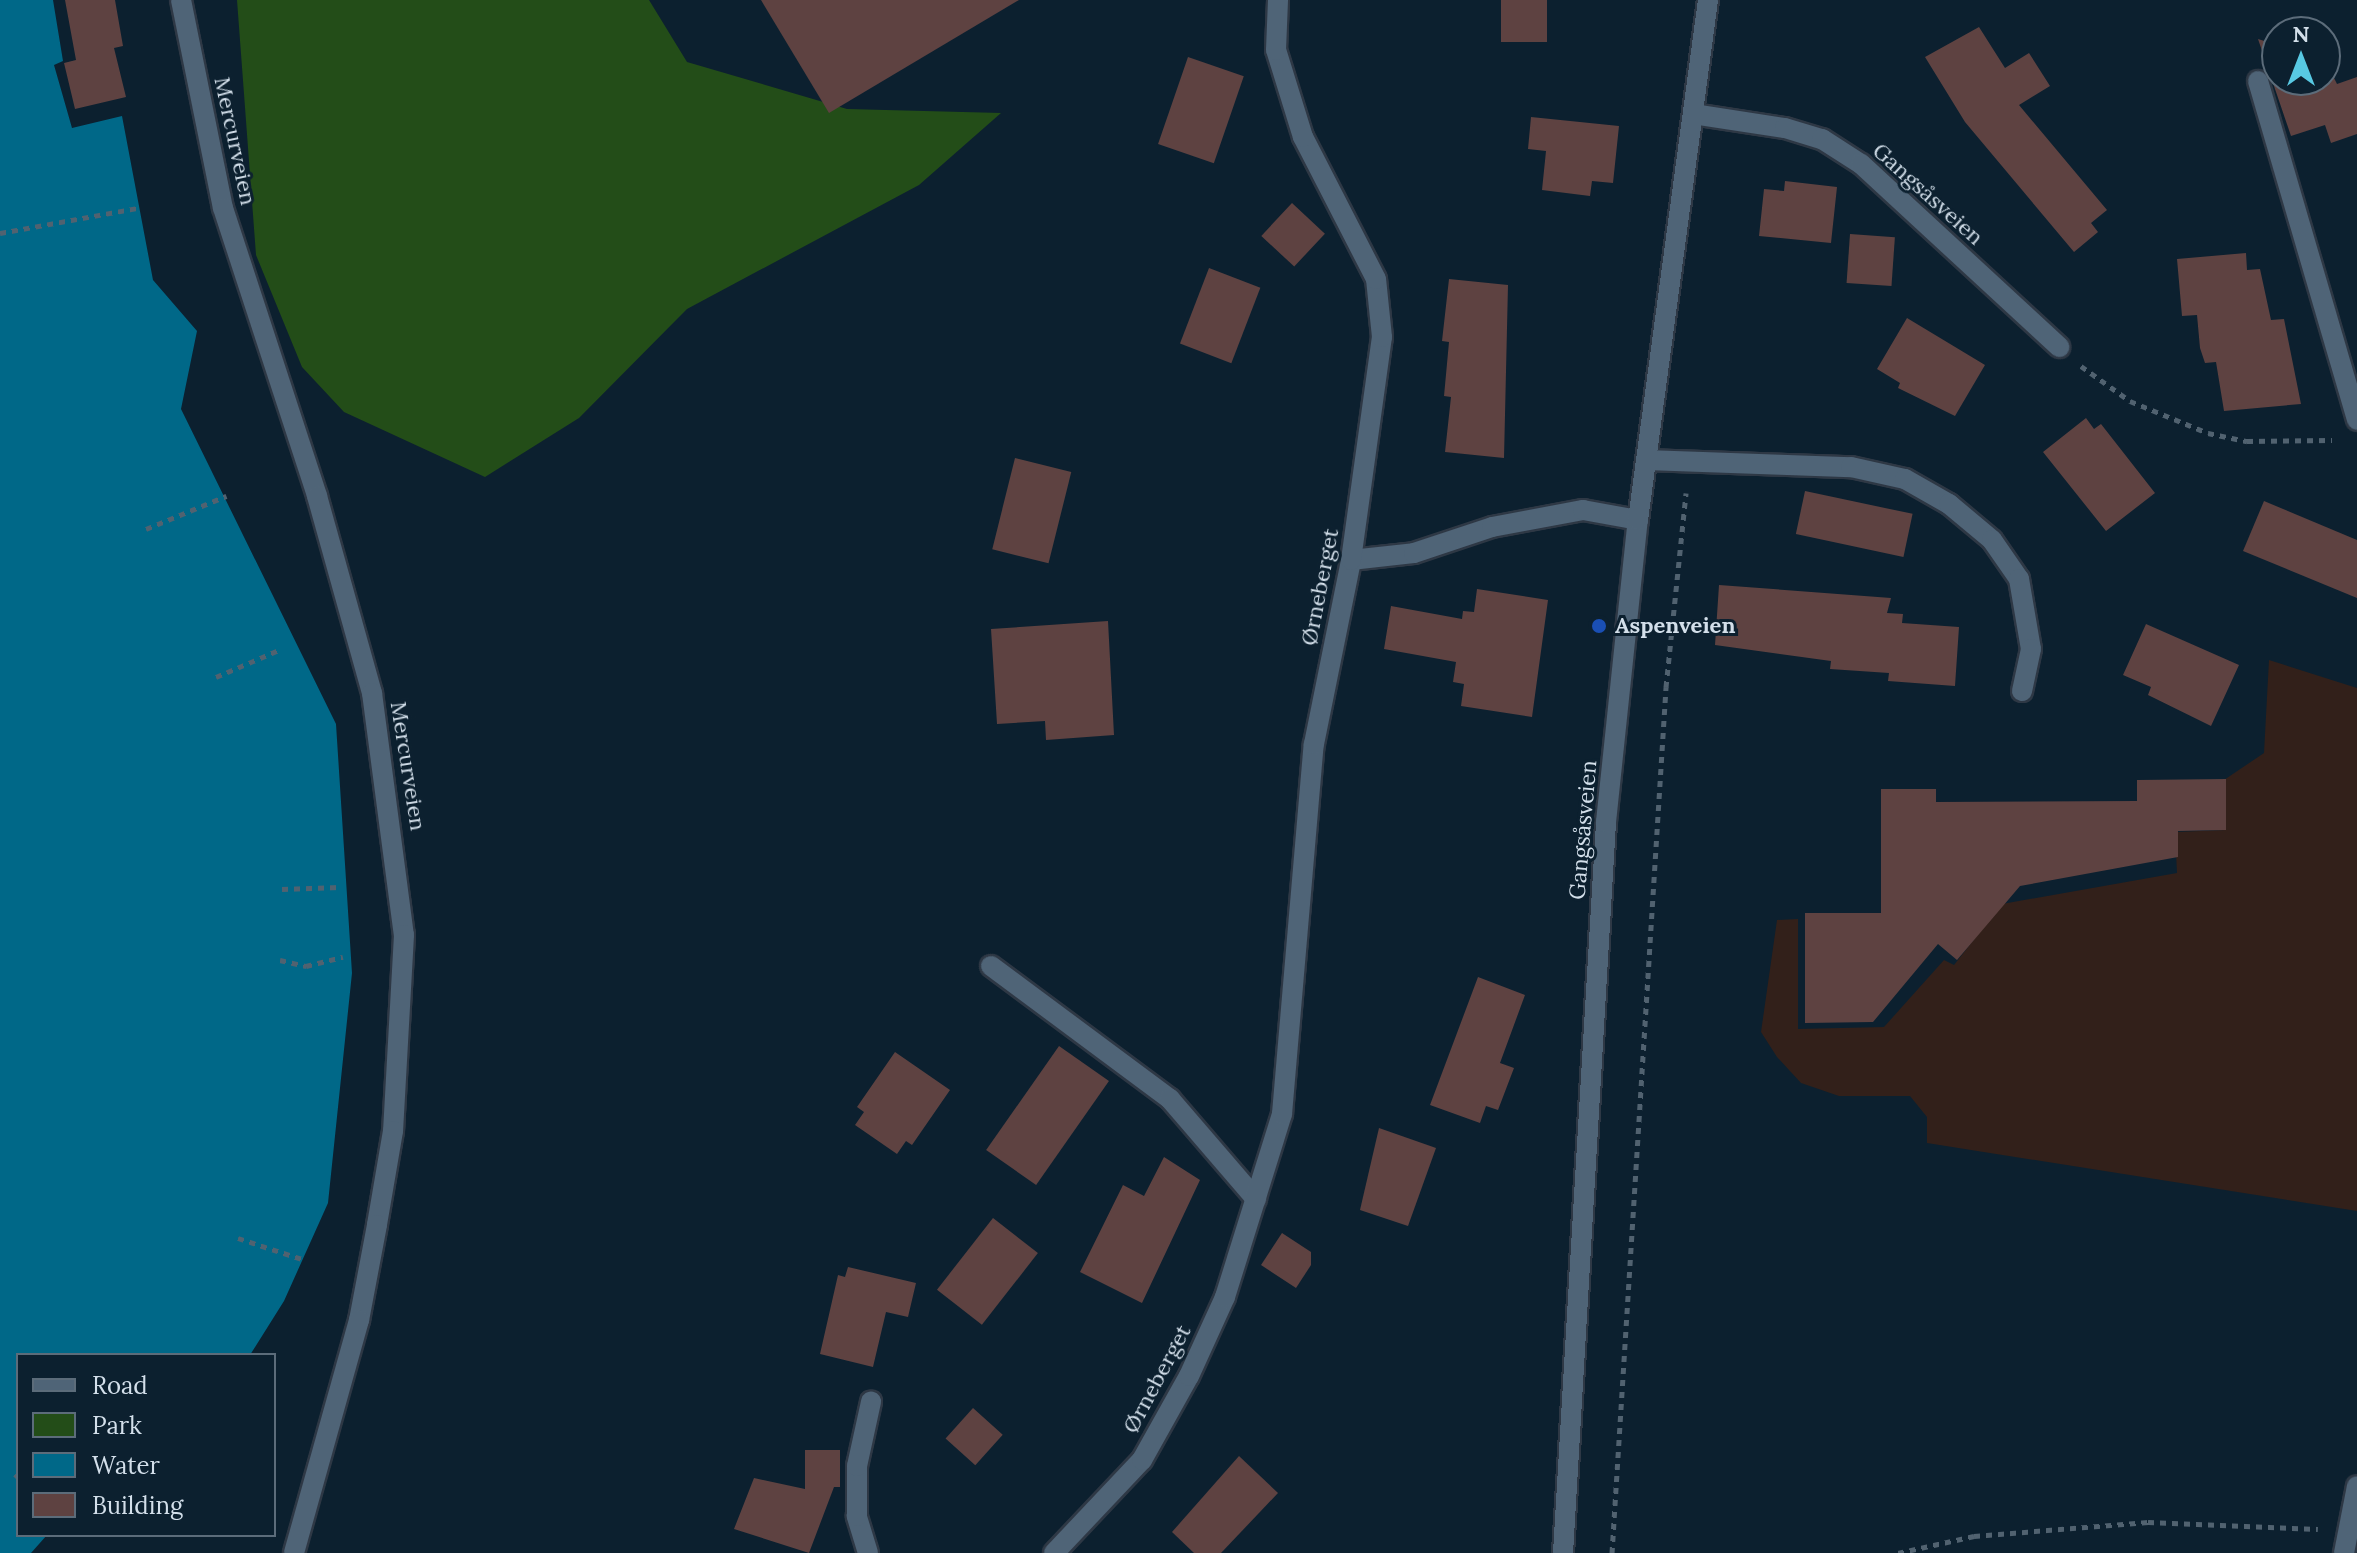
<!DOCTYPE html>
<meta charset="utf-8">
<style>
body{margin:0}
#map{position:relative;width:2357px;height:1553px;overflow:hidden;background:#0c202f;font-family:Lora,serif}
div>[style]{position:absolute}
.education>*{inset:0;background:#32201a}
.green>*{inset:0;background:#234d18}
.water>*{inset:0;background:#006888}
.building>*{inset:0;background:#5e4241;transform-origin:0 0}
.path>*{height:5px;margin-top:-2.5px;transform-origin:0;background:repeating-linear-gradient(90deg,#516270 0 6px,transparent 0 12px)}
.roads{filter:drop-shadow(2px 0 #2e3845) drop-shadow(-2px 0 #2e3845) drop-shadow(0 2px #2e3845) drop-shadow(0 -2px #2e3845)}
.service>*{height:20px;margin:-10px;padding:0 10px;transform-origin:10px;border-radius:10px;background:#4f6477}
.minor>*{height:20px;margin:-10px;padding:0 10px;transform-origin:10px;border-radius:10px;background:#4f6477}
.tertiary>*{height:20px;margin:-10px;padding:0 10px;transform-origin:10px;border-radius:10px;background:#4f6477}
.secondary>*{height:20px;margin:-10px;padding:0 10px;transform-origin:10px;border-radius:10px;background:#4f6477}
.dots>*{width:22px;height:22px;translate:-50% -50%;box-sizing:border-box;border:4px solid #0c202f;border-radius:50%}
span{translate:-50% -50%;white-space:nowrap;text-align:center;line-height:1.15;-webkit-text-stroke:6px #0c202f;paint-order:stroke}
.street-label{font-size:22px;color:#d3dfea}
.poi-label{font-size:22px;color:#d3dfea;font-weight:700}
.left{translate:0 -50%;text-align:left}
.legend{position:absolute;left:16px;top:1353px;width:260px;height:184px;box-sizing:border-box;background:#0c202f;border:2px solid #5c6c7a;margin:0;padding:10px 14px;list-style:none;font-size:24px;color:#d3dfea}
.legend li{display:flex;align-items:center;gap:16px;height:40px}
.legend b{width:40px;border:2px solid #5c6c7a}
.north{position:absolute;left:2261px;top:16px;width:80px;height:80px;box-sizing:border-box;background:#0c202f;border:2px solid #5c6c7a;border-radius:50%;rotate:0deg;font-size:22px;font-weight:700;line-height:32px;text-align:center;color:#d3dfea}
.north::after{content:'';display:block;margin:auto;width:28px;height:36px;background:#58c9e3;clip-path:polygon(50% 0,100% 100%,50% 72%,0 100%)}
</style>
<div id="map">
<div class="education">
<div style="clip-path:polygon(2269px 660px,2357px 688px,2357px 1211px,1927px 1143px,1927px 1117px,1910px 1096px,1839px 1096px,1801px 1083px,1777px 1057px,1761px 1032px,1777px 920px,1798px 919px,1798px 1029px,1884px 1027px,1944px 960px,1954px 965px,2002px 904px,2177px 873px,2175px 832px,2226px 830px,2224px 780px,2264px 753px)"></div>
</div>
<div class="green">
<div style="clip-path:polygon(237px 0,649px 0,687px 62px,847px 109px,1001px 113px,919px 185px,687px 309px,579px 418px,485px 477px,344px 412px,302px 367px,256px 255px)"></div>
</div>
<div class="water">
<div style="clip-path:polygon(0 0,53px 0,63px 61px,54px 65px,72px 128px,122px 116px,153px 280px,197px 331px,181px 409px,336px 724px,352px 973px,328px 1203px,284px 1301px,250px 1355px,18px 1355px,18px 1535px,47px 1535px,31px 1553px,0 1553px)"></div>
</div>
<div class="building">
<div style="clip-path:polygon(65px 0,115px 0,123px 46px,114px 48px,126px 97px,75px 109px,64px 63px,76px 60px)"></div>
<div style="clip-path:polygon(761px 0,1019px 0,829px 113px)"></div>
<div style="left:1501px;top:0;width:46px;height:42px"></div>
<div style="clip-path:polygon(1979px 27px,2005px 68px,2029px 53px,2050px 86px,2019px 105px,2107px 210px,2091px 223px,2098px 232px,2074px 252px,1965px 122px,1925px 57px)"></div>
<div style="clip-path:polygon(2258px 39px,2277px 45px,2277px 80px,2325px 80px,2325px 60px,2337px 84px,2357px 77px,2357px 134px,2331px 143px,2325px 125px,2291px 136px)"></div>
<div style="left:1188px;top:57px;width:59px;height:92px;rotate:19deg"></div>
<div style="clip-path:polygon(1531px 117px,1619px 126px,1613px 183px,1592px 181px,1590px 196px,1542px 190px,1546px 151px,1528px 149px)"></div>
<div style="clip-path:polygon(1785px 181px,1837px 187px,1831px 243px,1759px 236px,1764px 189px,1784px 191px)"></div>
<div style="left:1292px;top:203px;width:45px;height:45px;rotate:43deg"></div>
<div style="left:1850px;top:234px;width:45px;height:49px;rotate:4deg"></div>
<div style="clip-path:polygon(2246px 253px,2247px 270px,2260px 269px,2271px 320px,2284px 319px,2301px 404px,2224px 411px,2216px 362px,2205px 363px,2200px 348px,2197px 315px,2182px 316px,2177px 259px)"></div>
<div style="left:1209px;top:268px;width:55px;height:81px;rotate:21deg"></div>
<div style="clip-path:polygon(1449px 279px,1508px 285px,1504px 458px,1445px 452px,1451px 397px,1444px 396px,1449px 342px,1442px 341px)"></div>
<div style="clip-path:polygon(1907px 318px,1985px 365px,1955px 416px,1898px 388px,1900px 383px,1877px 369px)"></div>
<div style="clip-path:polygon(2086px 418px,2094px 429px,2101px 424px,2155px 493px,2106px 531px,2043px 452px)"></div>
<div style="left:1015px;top:458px;width:58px;height:94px;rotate:14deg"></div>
<div style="left:1805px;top:491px;width:110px;height:44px;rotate:12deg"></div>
<div style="clip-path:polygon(2264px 501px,2357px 540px,2357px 598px,2243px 551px)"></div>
<div style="clip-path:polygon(1719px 585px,1891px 598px,1887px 613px,1903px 614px,1902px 623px,1959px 627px,1955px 686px,1888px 681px,1889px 673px,1830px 669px,1831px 661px,1715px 645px)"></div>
<div style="clip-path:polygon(1477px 589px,1548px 600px,1532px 717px,1461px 706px,1464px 684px,1453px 682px,1456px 662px,1384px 649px,1391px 606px,1462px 619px,1463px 611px,1474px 612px)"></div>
<div style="clip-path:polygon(1108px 621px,1114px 735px,1046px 740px,1045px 721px,997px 724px,991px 629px)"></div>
<div style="clip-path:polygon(2146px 624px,2239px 665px,2211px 726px,2148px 695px,2151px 687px,2123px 675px)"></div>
<div style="clip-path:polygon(2226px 779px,2226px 830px,2178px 831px,2178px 857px,2020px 886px,1957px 960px,1938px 944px,1873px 1022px,1805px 1023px,1805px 913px,1881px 913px,1881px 789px,1936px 789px,1936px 802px,2137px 801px,2137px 780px)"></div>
<div style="clip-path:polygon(1478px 977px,1525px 995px,1500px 1063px,1514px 1068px,1498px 1110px,1486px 1106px,1480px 1123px,1430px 1105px)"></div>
<div style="left:1059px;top:1046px;width:61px;height:127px;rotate:35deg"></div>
<div style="clip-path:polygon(895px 1052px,950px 1090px,912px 1145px,906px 1141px,897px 1154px,855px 1125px,864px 1112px,857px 1107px)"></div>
<div style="clip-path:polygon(1379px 1128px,1436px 1148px,1408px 1226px,1360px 1210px)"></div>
<div style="clip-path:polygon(1164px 1157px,1200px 1180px,1142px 1303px,1080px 1272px,1123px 1185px,1144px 1196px)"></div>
<div style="left:993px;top:1218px;width:57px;height:91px;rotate:38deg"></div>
<div style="clip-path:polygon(1282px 1233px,1311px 1252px,1311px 1265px,1296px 1288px,1261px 1265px)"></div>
<div style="clip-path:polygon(848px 1267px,916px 1283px,908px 1317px,886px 1312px,873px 1367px,820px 1354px,838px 1275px,845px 1277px)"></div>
<div style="left:973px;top:1408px;width:40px;height:41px;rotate:42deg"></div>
<div style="clip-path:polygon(805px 1450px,840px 1450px,840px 1487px,834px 1487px,809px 1553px,734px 1529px,754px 1478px,805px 1489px)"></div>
<div style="clip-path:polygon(1239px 1456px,1278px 1493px,1221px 1553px,1194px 1553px,1172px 1532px)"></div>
</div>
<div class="path">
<div style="left:0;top:233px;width:139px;rotate:-10.3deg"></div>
<div style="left:2081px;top:366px;width:60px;rotate:35.5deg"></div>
<div style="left:2130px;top:401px;width:84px;rotate:22.3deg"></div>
<div style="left:2208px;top:433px;width:40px;rotate:12deg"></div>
<div style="left:2247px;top:441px;width:85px;rotate:-0.7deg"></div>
<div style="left:146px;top:529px;width:87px;rotate:-22.4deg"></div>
<div style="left:216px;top:677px;width:69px;rotate:-23.2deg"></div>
<div style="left:282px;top:889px;width:58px;rotate:-2deg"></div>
<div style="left:280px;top:960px;width:27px;rotate:13deg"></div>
<div style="left:306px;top:966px;width:38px;rotate:-14deg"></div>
<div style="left:238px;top:1238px;width:67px;rotate:18.2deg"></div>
<div style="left:15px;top:1474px;width:4px;rotate:45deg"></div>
<div style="left:1612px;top:1553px;width:868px;rotate:-86.43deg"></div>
<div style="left:1666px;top:687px;width:195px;rotate:-84.1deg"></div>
<div style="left:1898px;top:1553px;width:78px;rotate:-12.6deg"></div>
<div style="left:1974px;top:1536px;width:175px;rotate:-4.6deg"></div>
<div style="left:2148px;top:1522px;width:170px;rotate:2.4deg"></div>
</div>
<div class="roads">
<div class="service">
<div style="left:2258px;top:81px;width:353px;rotate:73.7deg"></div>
</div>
<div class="minor">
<div style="left:1693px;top:114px;width:93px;rotate:8.7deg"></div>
<div style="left:1785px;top:128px;width:39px;rotate:17deg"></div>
<div style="left:1822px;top:139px;width:46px;rotate:32.7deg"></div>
<div style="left:1861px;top:164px;width:270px;rotate:42.7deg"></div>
<div style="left:1646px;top:460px;width:205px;rotate:2deg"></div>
<div style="left:1851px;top:467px;width:55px;rotate:12.5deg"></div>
<div style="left:1905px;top:479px;width:51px;rotate:29.6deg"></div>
<div style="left:1949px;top:504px;width:56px;rotate:39.9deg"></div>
<div style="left:1992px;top:540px;width:47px;rotate:55.3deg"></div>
<div style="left:2019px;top:579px;width:71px;rotate:80.3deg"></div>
<div style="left:2031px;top:649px;width:43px;rotate:102.1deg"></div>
<div style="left:1351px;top:560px;width:63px;rotate:-6.3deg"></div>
<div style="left:1414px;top:553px;width:82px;rotate:-18.4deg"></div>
<div style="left:1492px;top:527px;width:93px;rotate:-10.6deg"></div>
<div style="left:1583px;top:510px;width:56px;rotate:10.3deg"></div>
<div style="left:991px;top:966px;width:223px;rotate:36.6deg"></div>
<div style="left:1170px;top:1099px;width:132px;rotate:49.3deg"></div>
<div style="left:868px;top:1553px;width:39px;rotate:-107deg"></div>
<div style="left:857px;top:1516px;width:50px;rotate:-90deg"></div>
<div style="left:857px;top:1466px;width:66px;rotate:-77.7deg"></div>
<div style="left:1054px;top:1553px;width:128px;rotate:-46.6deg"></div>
<div style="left:1142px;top:1460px;width:96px;rotate:-60.8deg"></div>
<div style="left:1189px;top:1376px;width:87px;rotate:-65.5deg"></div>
<div style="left:1225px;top:1297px;width:192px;rotate:-72.7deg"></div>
<div style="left:1282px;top:1114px;width:371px;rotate:-85.1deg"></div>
<div style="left:1314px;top:744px;width:188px;rotate:-78.6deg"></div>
<div style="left:1351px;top:560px;width:225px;rotate:-82.1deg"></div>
<div style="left:1382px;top:337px;width:58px;rotate:-95.9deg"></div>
<div style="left:1376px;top:279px;width:160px;rotate:-117.2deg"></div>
<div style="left:1303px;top:137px;width:91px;rotate:-107.2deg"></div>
<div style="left:1276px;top:50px;width:50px;rotate:-87.7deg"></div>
<div style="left:2344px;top:1553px;width:68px;rotate:-79deg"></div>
</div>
<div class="tertiary">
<div style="left:1563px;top:1553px;width:732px;rotate:-86.63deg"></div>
<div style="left:1606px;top:822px;width:304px;rotate:-84deg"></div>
<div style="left:1638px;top:520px;width:525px;rotate:-82.33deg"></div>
</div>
<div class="secondary">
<div style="left:181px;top:0;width:212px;rotate:78.6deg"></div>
<div style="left:223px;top:208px;width:303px;rotate:71.9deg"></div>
<div style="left:317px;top:496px;width:205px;rotate:74.4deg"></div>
<div style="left:372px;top:693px;width:244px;rotate:82.5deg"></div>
<div style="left:404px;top:935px;width:196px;rotate:93.2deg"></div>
<div style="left:393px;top:1131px;width:95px;rotate:99.7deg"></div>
<div style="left:377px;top:1225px;width:97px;rotate:100.7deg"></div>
<div style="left:359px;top:1320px;width:242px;rotate:105.6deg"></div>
</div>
</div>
<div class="dots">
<div style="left:1599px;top:626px;background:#1a4fb4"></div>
</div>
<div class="street-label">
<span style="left:235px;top:141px;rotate:78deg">Mercurveien</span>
<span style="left:1928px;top:194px;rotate:42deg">Gangsåsveien</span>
<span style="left:1320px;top:587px;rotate:-79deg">Ørneberget</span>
<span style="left:408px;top:766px;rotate:81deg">Mercurveien</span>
<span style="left:1583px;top:830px;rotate:-85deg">Gangsåsveien</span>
<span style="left:1157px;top:1379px;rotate:-62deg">Ørneberget</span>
</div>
<div class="poi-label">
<span class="left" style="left:1615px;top:626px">Aspenveien</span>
</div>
<ul class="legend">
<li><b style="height:10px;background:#4f6477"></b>Road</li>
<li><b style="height:22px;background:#234d18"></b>Park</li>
<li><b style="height:22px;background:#006888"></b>Water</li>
<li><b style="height:22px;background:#5e4241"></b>Building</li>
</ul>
<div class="north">N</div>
</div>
